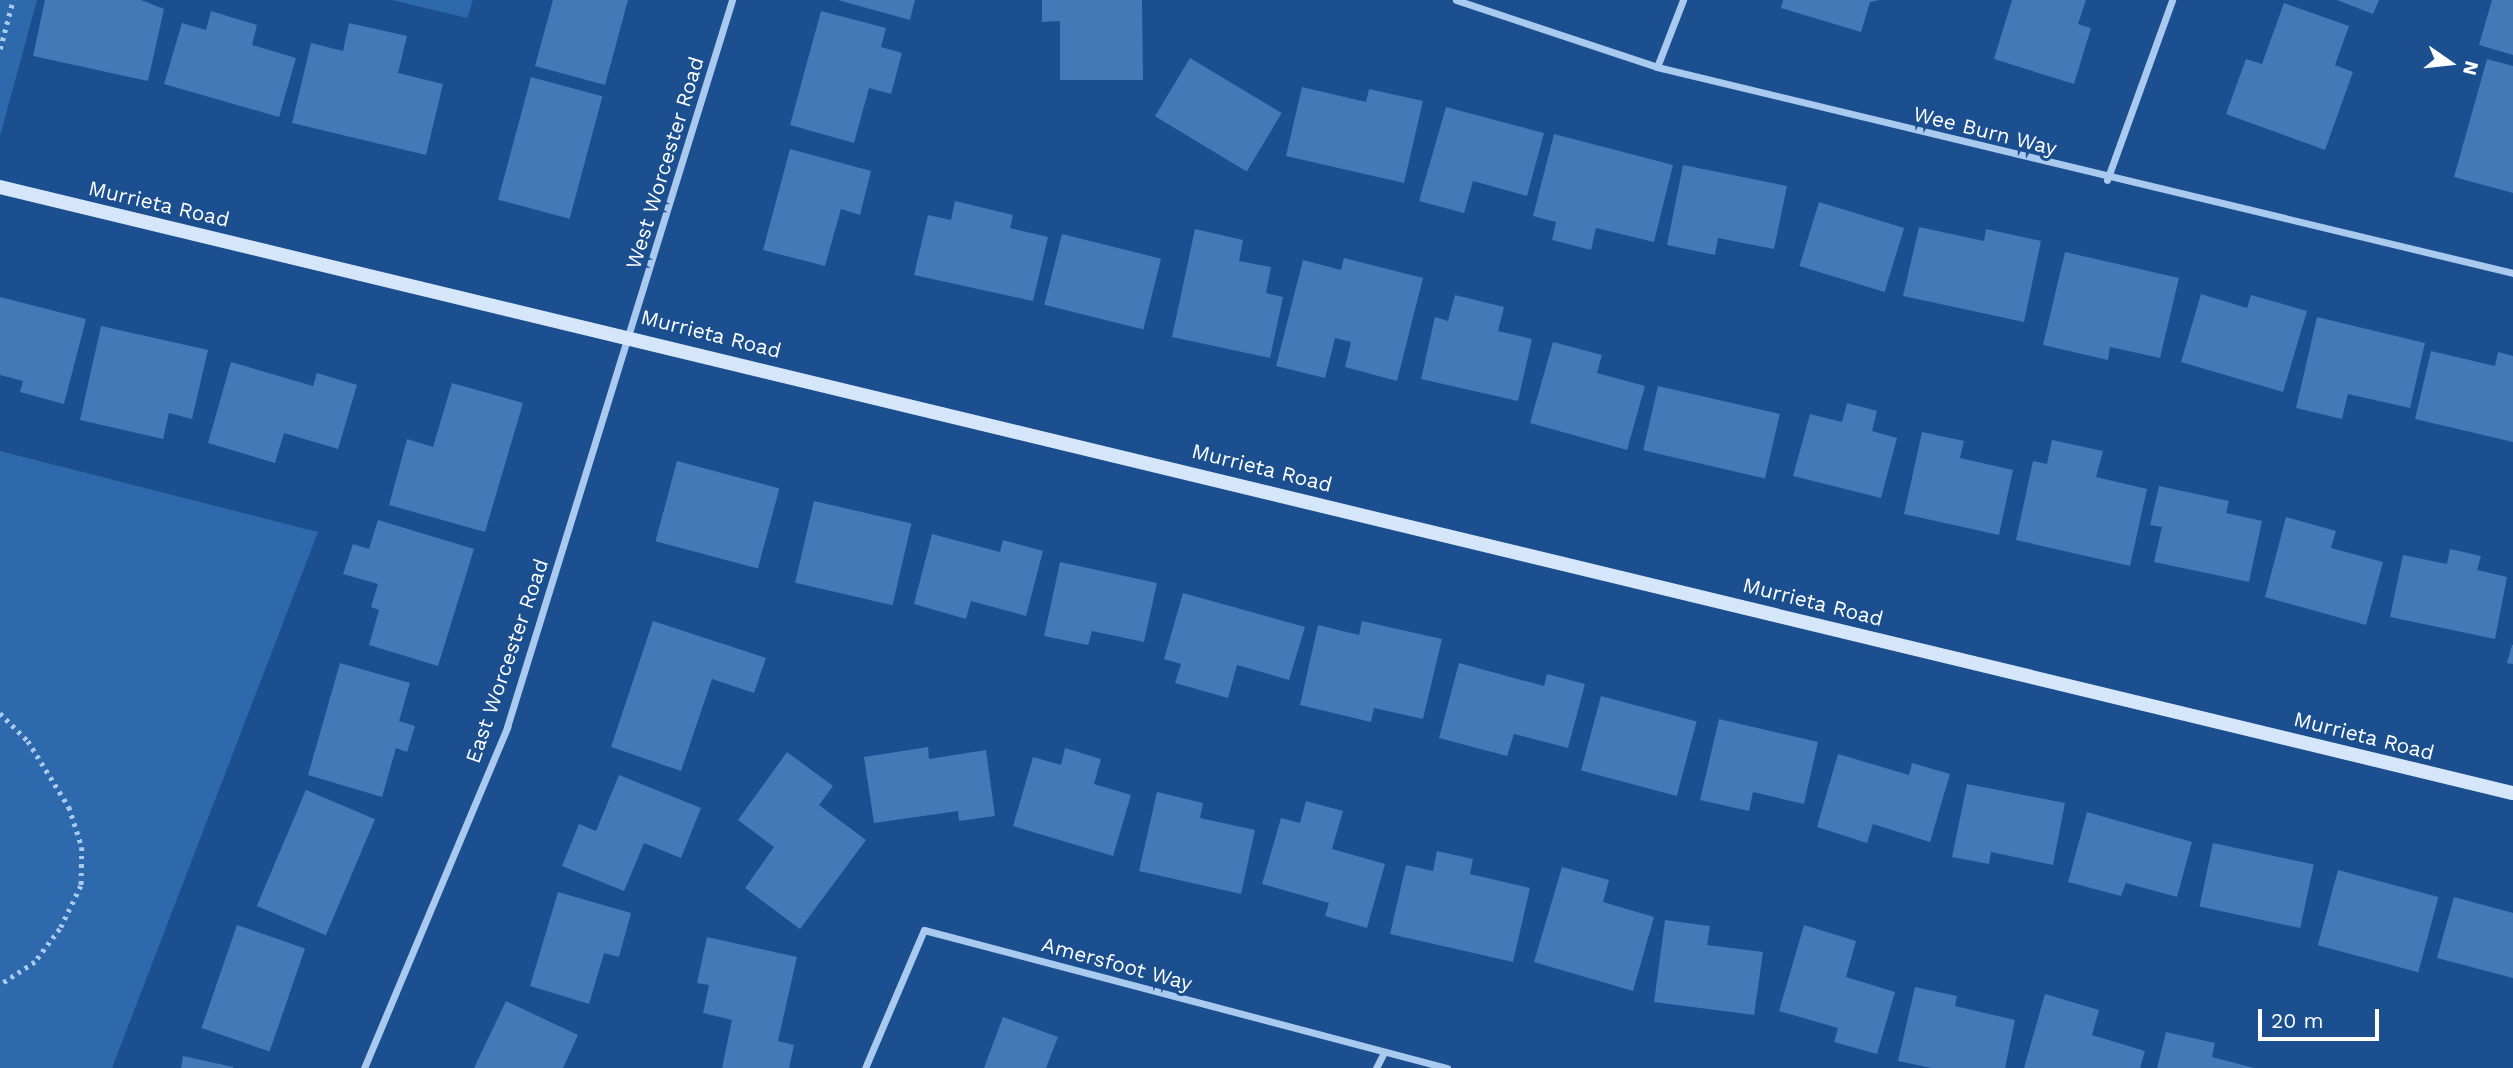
<!DOCTYPE html>
<style>
body{margin:0}
#map{position:relative;width:2513px;height:1068px;overflow:hidden;background:#1b4f8f;font-family:"Work Sans",sans-serif}
div>[style]{position:absolute}
.green>*{inset:0;background:#2e69ad}
.building>*{inset:0;background:#4478b7;transform-origin:0 0}
.path>*{height:4.5px;margin-top:-2.25px;transform-origin:0;background:repeating-linear-gradient(90deg,#a9c9ee 0 3.5px,transparent 0 8.5px)}
.minor>*{height:7px;margin:-3.5px;padding:0 3.5px;transform-origin:3.5px;border-radius:3.5px;background:#a9c9ee}
.secondary>*{height:14px;margin:-7px;padding:0 7px;transform-origin:7px;border-radius:7px;background:#d6e6fa}
span{translate:-50% -50%;white-space:nowrap;text-align:center;line-height:1.15;-webkit-text-stroke:6px #1b4f8f;paint-order:stroke}
.street-label{font-size:21px;color:#fff}
.north{position:absolute;left:2415px;top:28px;width:70px;height:70px;-webkit-text-stroke:5px #1b4f8f;paint-order:stroke;rotate:104deg;font-size:19px;font-weight:700;line-height:28px;text-align:center;color:#fff}
.north::after{content:'';display:block;margin:auto;width:24px;height:32px;background:#fff;clip-path:polygon(50% 0,100% 100%,50% 72%,0 100%)}
.scale{position:absolute;left:2258px;top:1009px;width:121px;height:32px;box-sizing:border-box;border:4px solid #fff;border-top:0;padding-left:9px;font-size:21px;line-height:24px;white-space:nowrap;color:#fff;-webkit-text-stroke:5px #1b4f8f;paint-order:stroke}
</style>
<div id="map">
<div class="green">
<div style="clip-path:polygon(0 0,37px 0,0 136px)"></div>
<div style="clip-path:polygon(392px 0,473px 0,467px 18px)"></div>
<div style="clip-path:polygon(0 451px,318px 532px,112px 1068px,0 1068px)"></div>
</div>
<div class="building">
<div style="clip-path:polygon(45px 0,141px 0,164px 9px,148px 81px,33px 56px)"></div>
<div style="clip-path:polygon(553px 0,628px 0,605px 85px,535px 66px)"></div>
<div style="clip-path:polygon(838px 0,915px 0,910px 20px)"></div>
<div style="clip-path:polygon(1042px 0,1142px 0,1143px 80px,1060px 80px,1060px 21px,1042px 22px)"></div>
<div style="clip-path:polygon(1783px 0,1880px 0,1870px 2px,1861px 32px,1781px 8px)"></div>
<div style="clip-path:polygon(2012px 0,2086px 0,2078px 24px,2091px 28px,2074px 84px,1994px 59px)"></div>
<div style="clip-path:polygon(2337px 0,2379px 0,2373px 14px)"></div>
<div style="clip-path:polygon(2492px 0,2513px 0,2513px 55px,2479px 45px)"></div>
<div style="clip-path:polygon(2284px 3px,2349px 26px,2335px 65px,2353px 72px,2325px 150px,2226px 114px,2246px 59px,2262px 64px)"></div>
<div style="clip-path:polygon(211px 11px,257px 25px,252px 45px,296px 58px,279px 117px,164px 84px,182px 23px,206px 30px)"></div>
<div style="clip-path:polygon(821px 11px,886px 28px,881px 47px,902px 53px,891px 94px,869px 88px,854px 143px,790px 125px)"></div>
<div style="clip-path:polygon(349px 23px,407px 36px,398px 73px,443px 84px,426px 155px,292px 123px,311px 43px,343px 51px)"></div>
<div style="left:1190px;top:58px;width:107px;height:68px;rotate:31deg"></div>
<div style="clip-path:polygon(2487px 59px,2513px 66px,2513px 193px,2454px 177px)"></div>
<div style="left:531px;top:77px;width:74px;height:127px;rotate:15deg"></div>
<div style="clip-path:polygon(1302px 87px,1366px 102px,1369px 89px,1423px 101px,1404px 183px,1286px 156px)"></div>
<div style="clip-path:polygon(1446px 107px,1544px 133px,1527px 196px,1473px 181px,1464px 213px,1419px 201px)"></div>
<div style="clip-path:polygon(1554px 134px,1673px 165px,1654px 242px,1596px 228px,1591px 250px,1552px 240px,1556px 222px,1533px 216px)"></div>
<div style="clip-path:polygon(790px 149px,871px 171px,860px 215px,841px 209px,825px 266px,763px 250px)"></div>
<div style="clip-path:polygon(1683px 165px,1787px 186px,1774px 249px,1718px 238px,1715px 255px,1667px 245px)"></div>
<div style="clip-path:polygon(955px 201px,1013px 215px,1010px 228px,1048px 237px,1033px 301px,914px 275px,928px 215px,951px 220px)"></div>
<div style="left:1819px;top:202px;width:89px;height:67px;rotate:17deg"></div>
<div style="clip-path:polygon(1919px 227px,1984px 241px,1986px 229px,2041px 241px,2024px 322px,1903px 296px)"></div>
<div style="clip-path:polygon(1195px 229px,1243px 240px,1239px 261px,1271px 267px,1266px 293px,1283px 297px,1270px 358px,1172px 337px)"></div>
<div style="left:1062px;top:234px;width:102px;height:73px;rotate:14deg"></div>
<div style="clip-path:polygon(2065px 252px,2179px 278px,2160px 358px,2110px 347px,2108px 360px,2043px 345px)"></div>
<div style="clip-path:polygon(1344px 258px,1423px 278px,1397px 381px,1345px 367px,1351px 342px,1335px 338px,1325px 378px,1276px 366px,1303px 260px,1341px 270px)"></div>
<div style="clip-path:polygon(2201px 294px,2247px 308px,2251px 295px,2307px 311px,2283px 392px,2181px 362px)"></div>
<div style="clip-path:polygon(1455px 295px,1504px 307px,1498px 331px,1532px 339px,1518px 401px,1421px 379px,1435px 317px,1448px 321px)"></div>
<div style="clip-path:polygon(0 297px,86px 319px,64px 404px,20px 392px,23px 381px,0 375px)"></div>
<div style="clip-path:polygon(2317px 317px,2425px 343px,2410px 408px,2348px 394px,2342px 419px,2296px 408px)"></div>
<div style="clip-path:polygon(101px 326px,208px 350px,192px 419px,169px 413px,163px 439px,80px 420px)"></div>
<div style="clip-path:polygon(1553px 342px,1602px 355px,1597px 373px,1645px 386px,1627px 450px,1530px 423px)"></div>
<div style="clip-path:polygon(2431px 351px,2495px 366px,2498px 352px,2513px 356px,2513px 442px,2415px 419px)"></div>
<div style="clip-path:polygon(231px 362px,313px 386px,317px 373px,357px 385px,338px 449px,284px 433px,275px 463px,208px 443px)"></div>
<div style="clip-path:polygon(452px 383px,523px 403px,485px 532px,389px 505px,407px 439px,433px 447px)"></div>
<div style="left:1658px;top:386px;width:125px;height:66px;rotate:13deg"></div>
<div style="clip-path:polygon(1847px 403px,1877px 411px,1872px 431px,1897px 438px,1881px 498px,1793px 476px,1810px 414px,1842px 422px)"></div>
<div style="clip-path:polygon(1922px 432px,1964px 441px,1960px 458px,2013px 470px,1999px 535px,1904px 514px)"></div>
<div style="clip-path:polygon(2052px 440px,2103px 451px,2096px 477px,2147px 489px,2130px 566px,2016px 540px,2033px 461px,2047px 464px)"></div>
<div style="left:677px;top:461px;width:106px;height:83px;rotate:15deg"></div>
<div style="clip-path:polygon(2159px 486px,2229px 501px,2226px 513px,2262px 521px,2249px 582px,2154px 562px,2162px 527px,2150px 525px)"></div>
<div style="left:814px;top:501px;width:100px;height:84px;rotate:13deg"></div>
<div style="clip-path:polygon(2286px 517px,2336px 531px,2331px 548px,2383px 562px,2366px 625px,2265px 597px)"></div>
<div style="clip-path:polygon(378px 520px,474px 549px,438px 666px,369px 645px,379px 610px,371px 607px,378px 584px,343px 574px,353px 544px,369px 549px)"></div>
<div style="clip-path:polygon(932px 534px,1000px 552px,1003px 540px,1043px 551px,1026px 616px,971px 601px,966px 619px,914px 604px)"></div>
<div style="clip-path:polygon(2450px 549px,2481px 556px,2477px 570px,2507px 577px,2495px 639px,2390px 617px,2403px 555px,2447px 564px)"></div>
<div style="clip-path:polygon(1060px 562px,1157px 583px,1144px 642px,1092px 631px,1088px 645px,1044px 636px)"></div>
<div style="clip-path:polygon(1183px 593px,1305px 627px,1289px 680px,1237px 665px,1228px 698px,1175px 683px,1181px 664px,1164px 659px)"></div>
<div style="clip-path:polygon(653px 621px,766px 658px,754px 693px,712px 679px,681px 771px,611px 747px)"></div>
<div style="clip-path:polygon(1362px 621px,1442px 639px,1423px 719px,1374px 708px,1371px 722px,1300px 705px,1318px 625px,1359px 635px)"></div>
<div style="clip-path:polygon(2512px 645px,2513px 645px,2513px 664px,2507px 663px)"></div>
<div style="clip-path:polygon(340px 663px,410px 683px,399px 721px,415px 726px,407px 752px,396px 748px,382px 797px,308px 775px)"></div>
<div style="clip-path:polygon(1459px 663px,1544px 686px,1547px 674px,1585px 684px,1568px 748px,1514px 734px,1507px 756px,1439px 738px)"></div>
<div style="left:1601px;top:696px;width:99px;height:77px;rotate:15deg"></div>
<div style="clip-path:polygon(1719px 719px,1818px 742px,1804px 804px,1753px 792px,1749px 811px,1700px 800px)"></div>
<div style="clip-path:polygon(928px 747px,929px 759px,986px 750px,995px 816px,959px 821px,958px 811px,874px 823px,864px 757px)"></div>
<div style="clip-path:polygon(1065px 748px,1101px 759px,1094px 784px,1131px 795px,1113px 856px,1013px 826px,1033px 757px,1061px 765px)"></div>
<div style="clip-path:polygon(787px 752px,833px 786px,819px 805px,866px 840px,800px 929px,745px 888px,774px 847px,738px 820px)"></div>
<div style="clip-path:polygon(1838px 754px,1909px 775px,1912px 763px,1950px 774px,1930px 842px,1873px 824px,1867px 843px,1817px 827px)"></div>
<div style="clip-path:polygon(619px 775px,701px 808px,681px 858px,644px 843px,624px 891px,562px 866px,579px 824px,596px 831px)"></div>
<div style="clip-path:polygon(1967px 784px,2065px 803px,2053px 865px,1991px 852px,1989px 864px,1952px 857px)"></div>
<div style="left:306px;top:790px;width:75px;height:126px;rotate:23deg"></div>
<div style="clip-path:polygon(1157px 792px,1203px 803px,1200px 818px,1255px 830px,1241px 894px,1139px 871px)"></div>
<div style="clip-path:polygon(1306px 801px,1343px 811px,1332px 849px,1385px 864px,1367px 928px,1325px 916px,1329px 903px,1262px 884px,1281px 818px,1300px 823px)"></div>
<div style="clip-path:polygon(2087px 812px,2192px 842px,2177px 897px,2126px 883px,2121px 896px,2068px 882px)"></div>
<div style="left:2213px;top:843px;width:103px;height:65px;rotate:12deg"></div>
<div style="clip-path:polygon(1437px 851px,1473px 859px,1470px 874px,1530px 888px,1513px 962px,1390px 934px,1406px 865px,1433px 871px)"></div>
<div style="clip-path:polygon(1562px 867px,1609px 880px,1603px 902px,1654px 917px,1633px 991px,1534px 962px)"></div>
<div style="left:2338px;top:870px;width:104px;height:78px;rotate:15deg"></div>
<div style="clip-path:polygon(558px 892px,631px 913px,619px 957px,604px 953px,589px 1004px,530px 986px)"></div>
<div style="clip-path:polygon(2454px 897px,2513px 913px,2513px 978px,2437px 958px)"></div>
<div style="clip-path:polygon(1665px 920px,1710px 926px,1707px 945px,1763px 952px,1754px 1015px,1654px 1002px)"></div>
<div style="left:237px;top:925px;width:72px;height:109px;rotate:19deg"></div>
<div style="clip-path:polygon(1804px 925px,1856px 941px,1846px 977px,1895px 992px,1877px 1054px,1834px 1042px,1838px 1028px,1779px 1011px)"></div>
<div style="clip-path:polygon(707px 937px,797px 957px,778px 1041px,794px 1045px,789px 1068px,722px 1068px,732px 1020px,703px 1013px,709px 985px,697px 983px)"></div>
<div style="clip-path:polygon(1915px 987px,1957px 996px,1955px 1006px,2015px 1020px,2005px 1068px,1932px 1068px,1898px 1061px)"></div>
<div style="clip-path:polygon(2045px 994px,2099px 1010px,2092px 1035px,2145px 1051px,2140px 1068px,2024px 1068px)"></div>
<div style="clip-path:polygon(506px 1001px,578px 1035px,563px 1068px,474px 1068px)"></div>
<div style="clip-path:polygon(1003px 1017px,1058px 1037px,1046px 1068px,984px 1068px)"></div>
<div style="clip-path:polygon(2166px 1032px,2215px 1043px,2212px 1057px,2254px 1068px,2157px 1068px)"></div>
<div style="clip-path:polygon(183px 1056px,233px 1067px,233px 1068px,181px 1068px)"></div>
</div>
<div class="path">
<div style="left:0;top:49px;width:51px;rotate:-75.1deg"></div>
<div style="left:0;top:713px;width:40px;rotate:45deg"></div>
<div style="left:28px;top:741px;width:78px;rotate:58.2deg"></div>
<div style="left:69px;top:807px;width:42px;rotate:72deg"></div>
<div style="left:82px;top:847px;width:39px;rotate:91deg"></div>
<div style="left:81px;top:886px;width:48px;rotate:116deg"></div>
<div style="left:60px;top:929px;width:41px;rotate:127.1deg"></div>
<div style="left:35px;top:962px;width:42px;rotate:146.7deg"></div>
</div>
<div class="minor">
<div style="left:1456px;top:0;width:212px;rotate:18.4deg"></div>
<div style="left:1657px;top:67px;width:880px;rotate:13.53deg"></div>
<div style="left:1657px;top:67px;width:72px;rotate:-68.8deg"></div>
<div style="left:2107px;top:180px;width:191px;rotate:-70.1deg"></div>
<div style="left:364px;top:1068px;width:370px;rotate:-67.2deg"></div>
<div style="left:507px;top:727px;width:761px;rotate:-72.8deg"></div>
<div style="left:865px;top:1068px;width:150px;rotate:-66.9deg"></div>
<div style="left:924px;top:930px;width:541px;rotate:14.78deg"></div>
<div style="left:1376px;top:1068px;width:16px;rotate:-63deg"></div>
</div>
<div class="secondary">
<div style="left:0;top:187px;width:2585px;rotate:13.56deg"></div>
</div>
<div class="street-label">
<span style="left:1985px;top:131px;rotate:14deg">Wee Burn Way</span>
<span style="left:665px;top:163px;rotate:-73deg">West Worcester Road</span>
<span style="left:159px;top:204px;rotate:13deg">Murrieta Road</span>
<span style="left:711px;top:334px;rotate:14deg">Murrieta Road</span>
<span style="left:1262px;top:468px;rotate:14deg">Murrieta Road</span>
<span style="left:1813px;top:602px;rotate:14deg">Murrieta Road</span>
<span style="left:507px;top:661px;rotate:-71deg">East Worcester Road</span>
<span style="left:2364px;top:736px;rotate:14deg">Murrieta Road</span>
<span style="left:1117px;top:964px;rotate:15deg">Amersfoot Way</span>
</div>
<div class="north">N</div>
<div class="scale">20 m</div>
</div>
